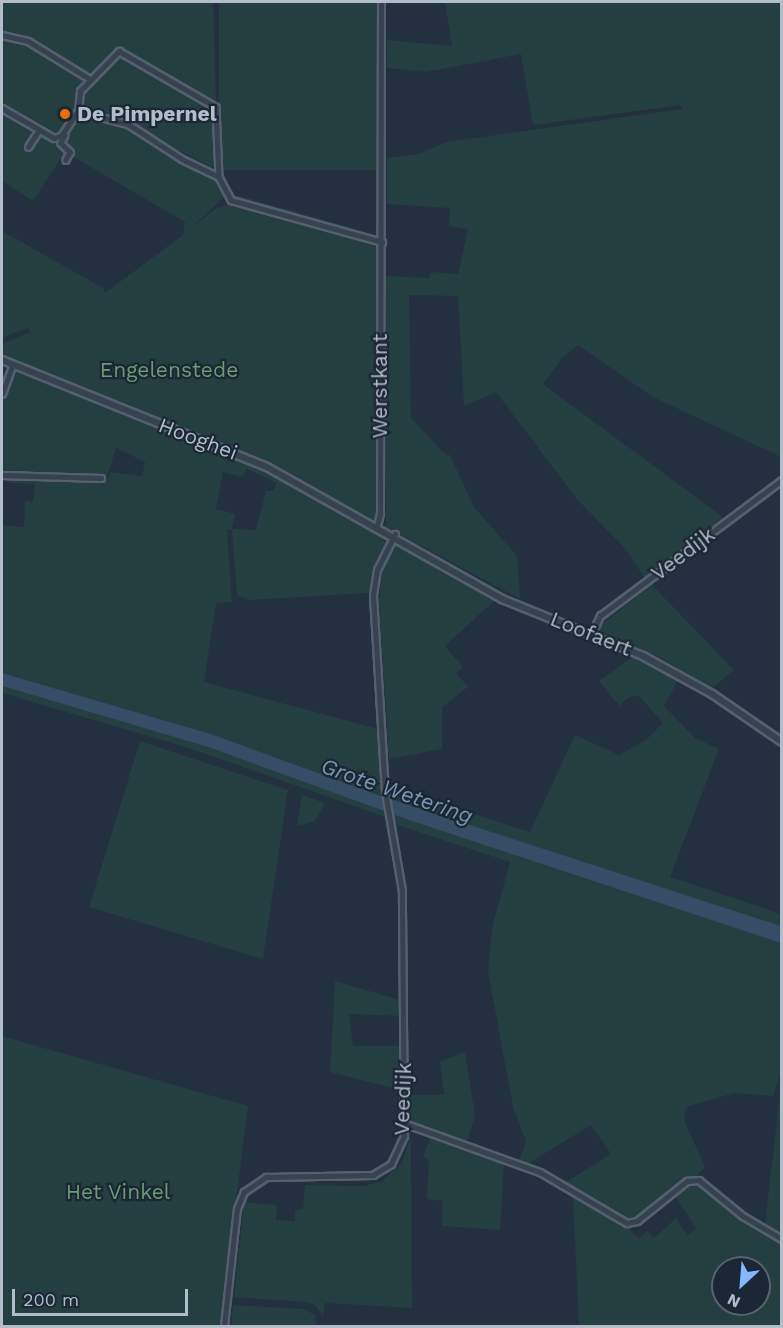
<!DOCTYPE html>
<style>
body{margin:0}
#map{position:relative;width:783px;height:1328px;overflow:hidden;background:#22303f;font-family:"Work Sans",sans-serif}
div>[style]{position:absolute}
.green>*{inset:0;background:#243f40;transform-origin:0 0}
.water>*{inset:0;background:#354d67}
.roads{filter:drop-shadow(2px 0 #54606d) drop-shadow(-2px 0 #54606d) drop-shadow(0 2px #54606d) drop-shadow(0 -2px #54606d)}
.minor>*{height:4.5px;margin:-2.25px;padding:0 2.25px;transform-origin:2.25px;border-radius:2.25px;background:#36424f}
.tertiary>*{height:6px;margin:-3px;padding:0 3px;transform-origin:3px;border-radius:3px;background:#36424f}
.dots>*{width:16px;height:16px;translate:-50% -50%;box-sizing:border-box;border:3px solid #1b2734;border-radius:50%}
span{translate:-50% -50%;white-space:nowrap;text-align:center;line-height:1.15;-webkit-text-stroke:4.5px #1b2734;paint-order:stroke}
.poi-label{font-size:21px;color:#b2bdca;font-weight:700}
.left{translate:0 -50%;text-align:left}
.park-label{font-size:21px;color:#689d71}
.street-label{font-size:21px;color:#b2bdca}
.water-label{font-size:22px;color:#7895b3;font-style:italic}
.frame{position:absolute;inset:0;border:3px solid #b2bdca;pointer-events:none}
.north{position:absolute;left:711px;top:1256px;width:60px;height:60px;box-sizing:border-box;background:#1b2734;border:2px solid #576370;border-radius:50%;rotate:206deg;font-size:16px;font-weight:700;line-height:24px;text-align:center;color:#b2bdca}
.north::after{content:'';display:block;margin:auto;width:21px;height:27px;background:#83baff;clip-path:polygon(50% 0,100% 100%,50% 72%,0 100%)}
.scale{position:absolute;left:12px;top:1289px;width:176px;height:27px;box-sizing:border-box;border:3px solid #b2bdca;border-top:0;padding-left:8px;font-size:18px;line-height:21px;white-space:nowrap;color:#b2bdca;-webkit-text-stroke:4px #1b2734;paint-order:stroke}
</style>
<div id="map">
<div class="green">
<div style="clip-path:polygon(evenodd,2px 2px,213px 2px,218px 170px,152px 137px,154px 142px,218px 178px,224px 197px,192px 227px,217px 208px,228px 205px,372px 244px,377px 249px,378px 532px,386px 542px,373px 584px,368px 593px,250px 600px,237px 596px,232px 529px,227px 530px,232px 602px,216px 603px,204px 682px,378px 729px,384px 797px,211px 734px,2px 673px,2px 525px,24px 527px,25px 501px,33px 502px,35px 484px,10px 483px,2px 479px,2px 402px,12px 373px,2px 362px,2px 344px,31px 332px,27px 328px,2px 338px,2px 231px,103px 288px,105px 293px,183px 235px,185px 222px,65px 152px,33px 201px,2px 181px,2px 2px,116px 448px,145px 462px,142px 476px,111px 472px,106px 480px,116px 448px,2px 2px,247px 469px,276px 483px,274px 491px,266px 491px,256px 530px,232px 529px,235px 514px,216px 509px,223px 472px,243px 477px,247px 469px)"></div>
<div style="left:219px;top:2px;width:159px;height:168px"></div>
<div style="clip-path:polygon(445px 2px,781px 2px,781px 457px,653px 397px,578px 345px,563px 357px,543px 384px,724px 518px,645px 579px,628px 552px,576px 498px,496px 392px,464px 406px,458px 296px,409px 295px,411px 418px,446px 455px,450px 455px,474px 507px,517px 556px,520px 599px,386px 527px,386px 276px,429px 278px,431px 272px,458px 274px,468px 229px,449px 226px,450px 208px,387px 204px,387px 158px,419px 154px,446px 142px,682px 109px,681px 105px,533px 125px,521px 54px,426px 72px,387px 68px,387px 40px,452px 46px)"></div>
<div style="clip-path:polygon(232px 195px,247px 198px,380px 236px,374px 238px,242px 202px)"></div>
<div style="clip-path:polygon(395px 543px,496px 599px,445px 646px,463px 667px,456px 673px,468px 687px,442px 707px,442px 749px,389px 759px,379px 600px,383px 569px)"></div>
<div style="clip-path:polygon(652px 585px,734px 670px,712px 688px,659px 657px,595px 629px)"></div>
<div style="clip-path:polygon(635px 655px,680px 677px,664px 706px,695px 738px,719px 749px,670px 877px,781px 914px,781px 926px,392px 800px,392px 788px,530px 832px,575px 735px,619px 755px,647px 739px,663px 723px,639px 696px,629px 697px,619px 706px,599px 681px)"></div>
<div style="clip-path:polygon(2px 686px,208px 747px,386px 811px,388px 818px,189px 748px,2px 693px)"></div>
<div style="clip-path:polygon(140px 741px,288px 790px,263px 959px,89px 907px)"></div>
<div style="clip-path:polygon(302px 795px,325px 803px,315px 821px,297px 826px)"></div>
<div style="clip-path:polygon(393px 814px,781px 943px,781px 1073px,773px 1096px,734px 1093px,686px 1107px,684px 1120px,705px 1167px,697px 1175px,670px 1188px,633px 1221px,563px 1184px,611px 1154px,591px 1125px,526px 1165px,519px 1161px,526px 1141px,513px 1107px,488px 972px,492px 928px,510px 862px,397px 825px)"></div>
<div style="clip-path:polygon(335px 981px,400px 1000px,400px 1016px,349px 1014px,353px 1046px,399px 1046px,400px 1090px,330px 1072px)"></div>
<div style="clip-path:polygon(2px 1036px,248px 1106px,220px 1326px,2px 1326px)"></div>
<div style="clip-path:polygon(465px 1052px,475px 1115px,467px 1143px,410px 1126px,410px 1095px,444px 1095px,440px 1062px)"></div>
<div style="clip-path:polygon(781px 1085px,781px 1235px,765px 1224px)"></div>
<div style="clip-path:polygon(411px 1136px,412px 1308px,325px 1303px,323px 1317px,315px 1305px,306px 1302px,234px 1297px,244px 1202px,277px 1205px,276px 1220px,295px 1221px,295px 1210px,303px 1209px,305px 1185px,364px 1186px,382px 1181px,402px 1163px)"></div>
<div style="clip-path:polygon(430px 1139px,504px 1163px,500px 1230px,442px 1226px,443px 1201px,427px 1199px,429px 1161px,423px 1157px)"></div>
<div style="clip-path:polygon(evenodd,700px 1182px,781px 1241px,781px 1326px,579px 1326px,573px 1198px,628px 1228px,639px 1239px,647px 1231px,654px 1238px,676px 1218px,688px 1236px,696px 1228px,674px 1194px,690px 1184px,700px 1182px,723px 1268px,759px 1268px,759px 1304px,723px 1304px,723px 1268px)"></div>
<div style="clip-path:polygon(233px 1305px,304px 1309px,315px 1315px,316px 1326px,231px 1326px)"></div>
</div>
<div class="water">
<div style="clip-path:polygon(2px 673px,211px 734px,384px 797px,781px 926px,781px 943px,409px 820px,208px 747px,2px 686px)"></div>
</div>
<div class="roads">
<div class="minor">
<div style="left:2px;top:35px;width:27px;rotate:13deg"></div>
<div style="left:28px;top:41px;width:73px;rotate:31.5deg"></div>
<div style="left:2px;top:108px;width:60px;rotate:30deg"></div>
<div style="left:54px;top:138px;width:7px;rotate:-16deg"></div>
<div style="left:61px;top:136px;width:30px;rotate:-56deg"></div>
<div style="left:78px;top:111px;width:20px;rotate:-84deg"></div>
<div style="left:80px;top:91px;width:56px;rotate:-45.7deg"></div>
<div style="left:119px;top:51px;width:112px;rotate:30deg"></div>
<div style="left:216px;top:107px;width:70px;rotate:87.5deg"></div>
<div style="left:219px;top:177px;width:26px;rotate:62deg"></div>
<div style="left:231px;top:200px;width:157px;rotate:15.5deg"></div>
<div style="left:78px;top:111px;width:52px;rotate:14.6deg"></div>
<div style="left:128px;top:124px;width:64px;rotate:32.9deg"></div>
<div style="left:182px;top:159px;width:41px;rotate:25.9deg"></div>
<div style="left:65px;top:135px;width:9px;rotate:117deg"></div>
<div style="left:61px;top:143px;width:13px;rotate:45deg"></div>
<div style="left:70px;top:152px;width:9px;rotate:117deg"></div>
<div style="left:28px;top:147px;width:20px;rotate:-57deg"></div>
<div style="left:2px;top:394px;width:30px;rotate:-70deg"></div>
<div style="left:2px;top:475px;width:99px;rotate:1.7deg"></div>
<div style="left:376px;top:529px;width:16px;rotate:-75deg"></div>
<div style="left:380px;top:514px;width:512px;rotate:-89.89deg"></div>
<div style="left:592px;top:633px;width:19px;rotate:-65deg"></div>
<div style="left:600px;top:616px;width:227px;rotate:-36.8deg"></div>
<div style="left:406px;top:1124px;width:142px;rotate:19.7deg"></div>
<div style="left:540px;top:1172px;width:101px;rotate:30.4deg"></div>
<div style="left:627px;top:1223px;width:10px;rotate:-11deg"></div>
<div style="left:637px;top:1221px;width:64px;rotate:-38.7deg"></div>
<div style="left:687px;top:1181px;width:12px;rotate:-5deg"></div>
<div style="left:699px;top:1180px;width:57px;rotate:39.3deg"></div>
<div style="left:743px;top:1216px;width:45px;rotate:30.5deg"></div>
<div style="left:224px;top:1326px;width:118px;rotate:-83.7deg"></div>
<div style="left:237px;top:1209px;width:18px;rotate:-68deg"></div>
<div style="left:244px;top:1192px;width:27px;rotate:-34deg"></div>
<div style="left:266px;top:1177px;width:107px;rotate:-1.1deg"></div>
<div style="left:373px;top:1175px;width:21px;rotate:-31deg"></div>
<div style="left:391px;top:1164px;width:31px;rotate:-65deg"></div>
<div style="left:404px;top:1136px;width:245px;rotate:-90.5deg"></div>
<div style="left:402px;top:891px;width:100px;rotate:-99.7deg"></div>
<div style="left:385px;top:792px;width:197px;rotate:-93.5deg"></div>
<div style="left:373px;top:595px;width:25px;rotate:-81deg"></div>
<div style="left:377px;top:570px;width:40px;rotate:-63.4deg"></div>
</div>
<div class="tertiary">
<div style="left:2px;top:360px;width:286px;rotate:22deg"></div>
<div style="left:267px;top:467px;width:270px;rotate:29.3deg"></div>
<div style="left:502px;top:599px;width:152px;rotate:22deg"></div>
<div style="left:643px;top:656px;width:79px;rotate:28.8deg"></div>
<div style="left:712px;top:694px;width:85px;rotate:34.4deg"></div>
</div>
</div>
<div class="dots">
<div style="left:65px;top:114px;background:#e8710a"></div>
</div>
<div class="poi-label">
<span class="left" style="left:77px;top:114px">De Pimpernel</span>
</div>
<div class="park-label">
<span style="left:169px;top:370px">Engelenstede</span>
<span style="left:118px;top:1192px">Het Vinkel</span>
</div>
<div class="street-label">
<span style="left:380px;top:386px;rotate:-90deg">Werstkant</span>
<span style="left:198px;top:439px;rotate:21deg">Hooghei</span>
<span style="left:683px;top:554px;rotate:-37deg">Veedijk</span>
<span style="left:591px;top:634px;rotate:22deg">Loofaert</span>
<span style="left:403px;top:1099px;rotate:-88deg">Veedijk</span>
</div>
<div class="water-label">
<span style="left:397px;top:791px;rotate:19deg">Grote Wetering</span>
</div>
<div class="frame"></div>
<div class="north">N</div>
<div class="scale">200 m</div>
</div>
